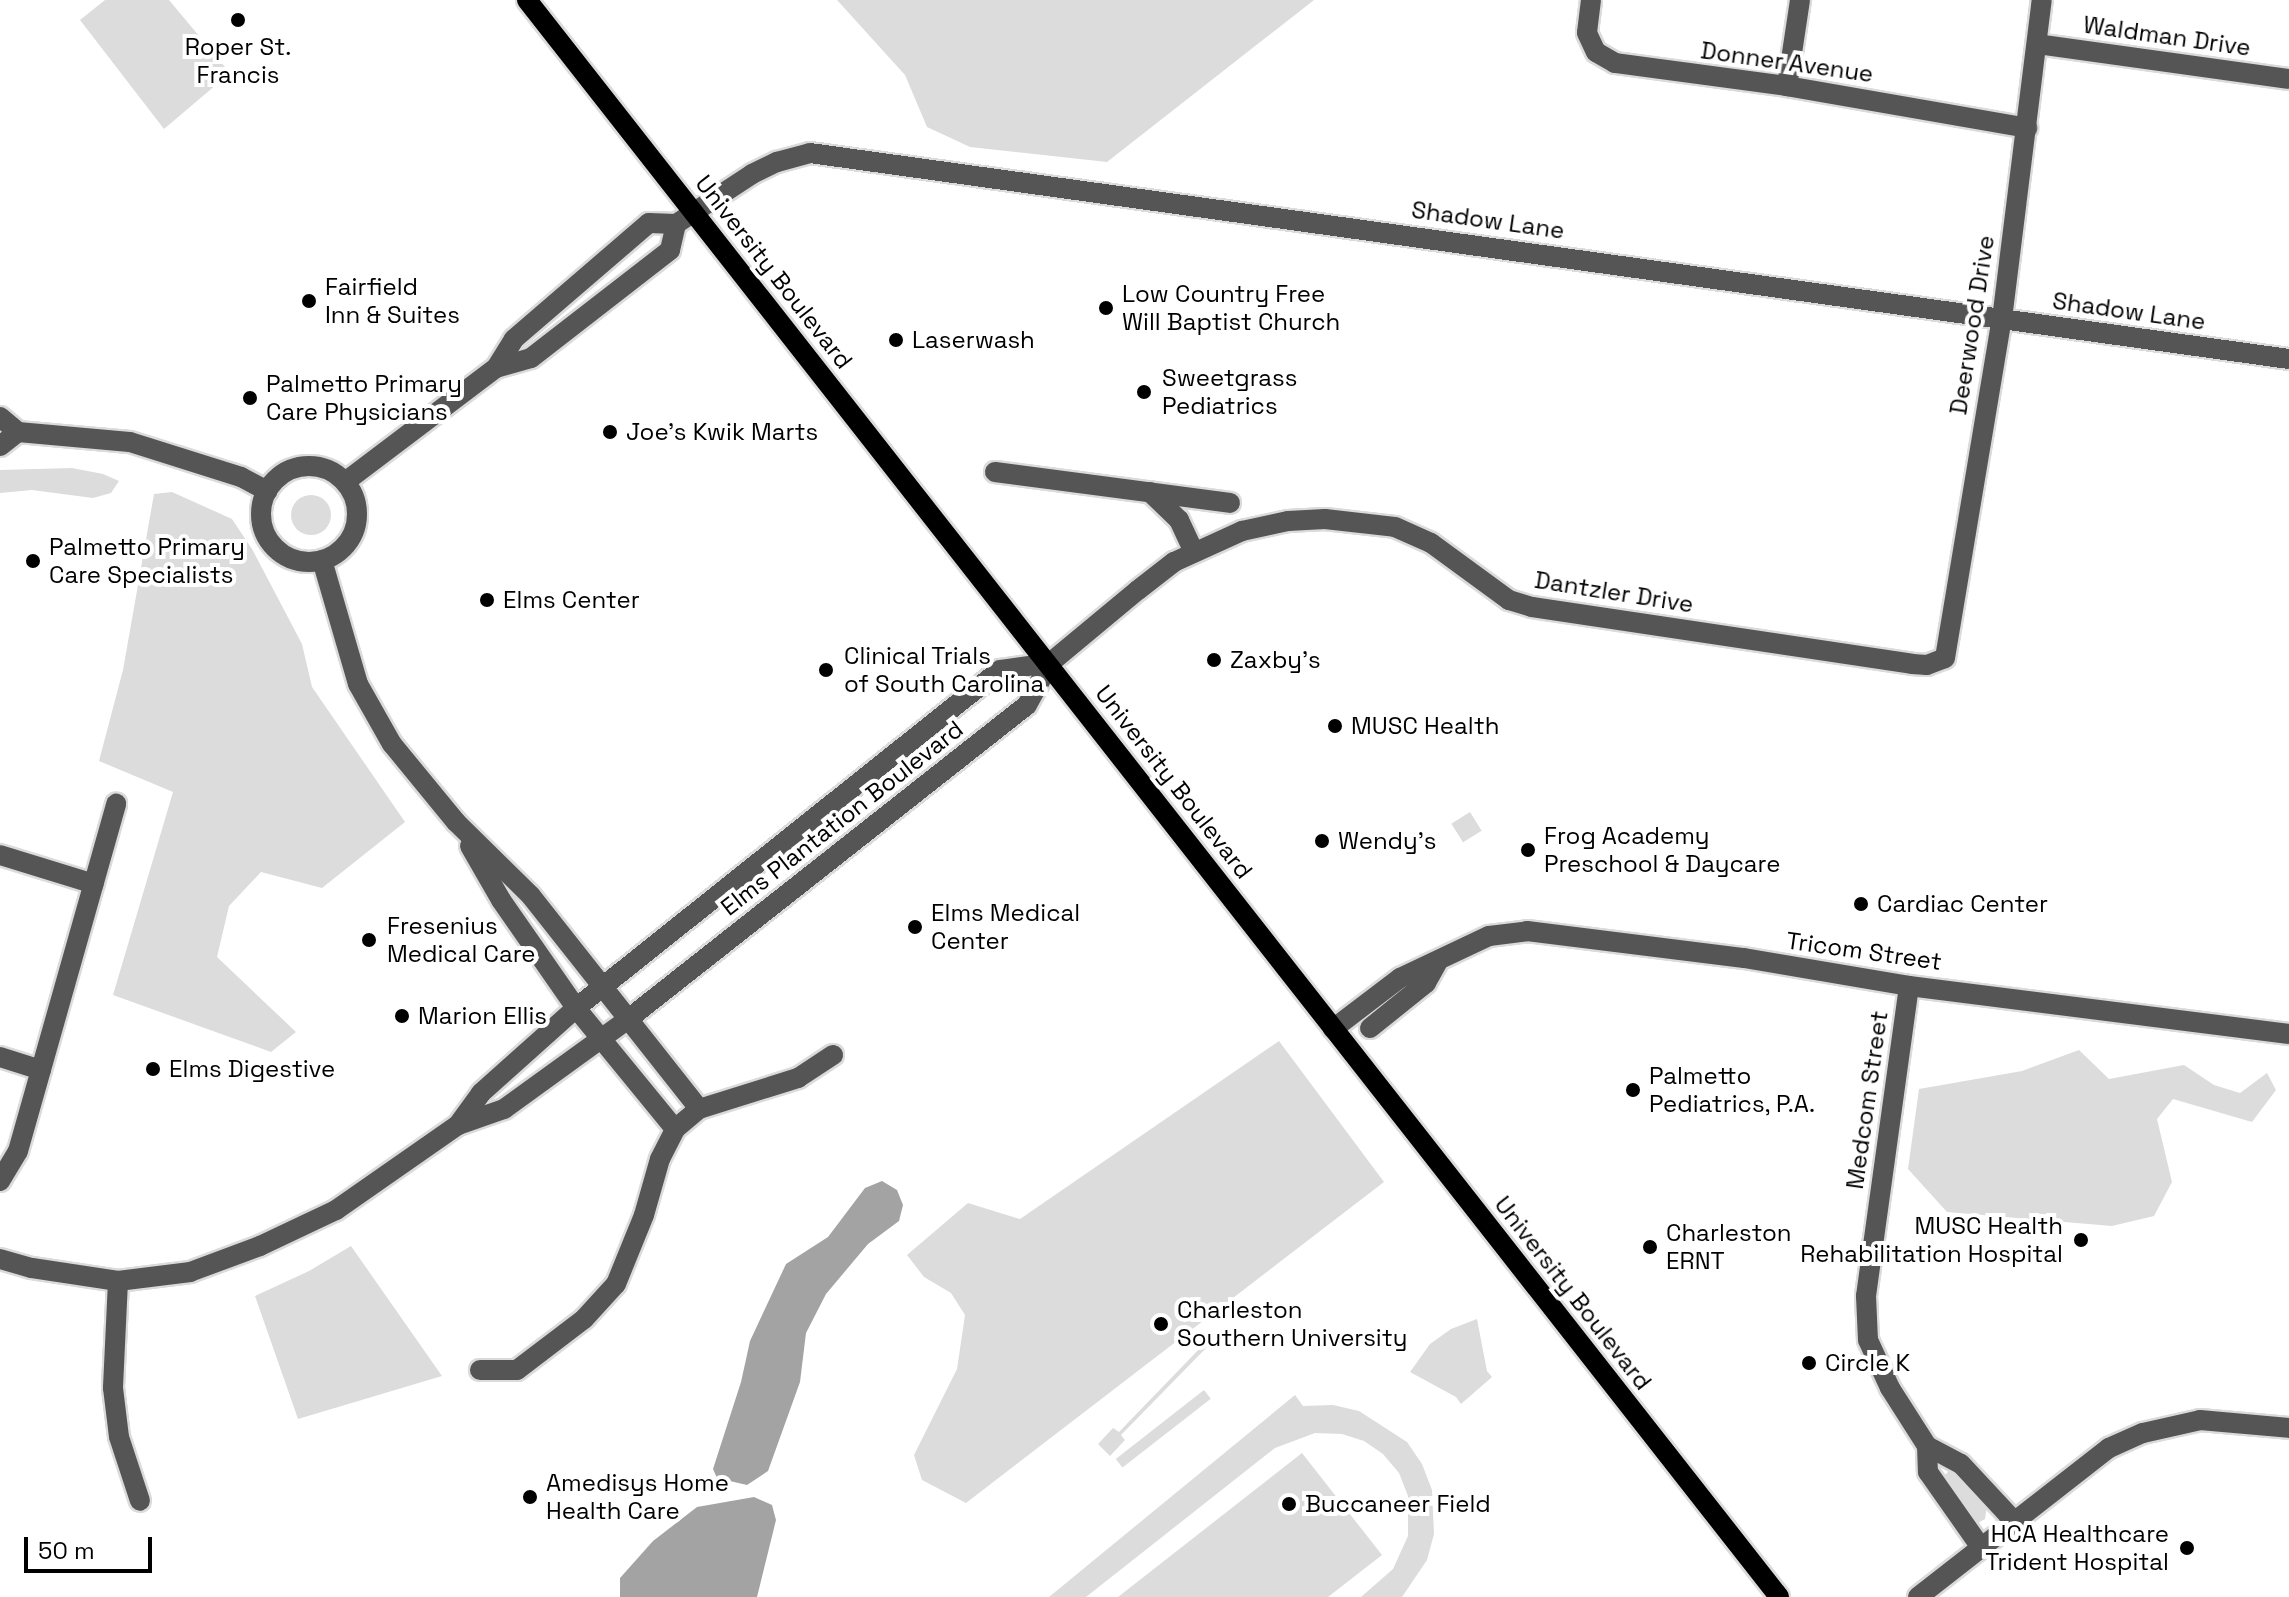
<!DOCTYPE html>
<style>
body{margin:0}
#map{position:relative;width:2289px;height:1597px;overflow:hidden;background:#fff;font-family:"Space Grotesk",sans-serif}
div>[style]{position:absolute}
.green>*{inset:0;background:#dcdcdc;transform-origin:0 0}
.round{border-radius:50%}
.water>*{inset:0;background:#a3a3a3}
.roads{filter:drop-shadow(2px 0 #dbdbdb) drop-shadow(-2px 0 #dbdbdb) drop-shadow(0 2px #dbdbdb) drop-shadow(0 -2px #dbdbdb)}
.minor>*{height:20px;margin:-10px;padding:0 10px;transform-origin:10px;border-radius:10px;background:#555}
.minor>.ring{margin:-10px;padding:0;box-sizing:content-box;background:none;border:20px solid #555;border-radius:50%}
.major>*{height:20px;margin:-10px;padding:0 10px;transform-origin:10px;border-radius:10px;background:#000}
.dots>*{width:22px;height:22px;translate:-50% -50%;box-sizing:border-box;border:4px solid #fff;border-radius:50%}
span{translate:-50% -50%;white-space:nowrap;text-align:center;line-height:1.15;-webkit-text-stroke:8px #fff;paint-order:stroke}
.street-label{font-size:24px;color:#000}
.poi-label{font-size:24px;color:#000}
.left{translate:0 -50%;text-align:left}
.right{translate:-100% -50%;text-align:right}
.scale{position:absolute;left:24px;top:1537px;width:128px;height:36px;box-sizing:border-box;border:4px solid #000;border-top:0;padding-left:10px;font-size:24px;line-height:28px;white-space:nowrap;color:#000;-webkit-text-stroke:6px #fff;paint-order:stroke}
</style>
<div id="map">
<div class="green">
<div style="clip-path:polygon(105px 0,169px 0,230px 73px,164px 129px,80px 20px)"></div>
<div style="clip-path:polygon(837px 0,1314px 0,1107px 162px,970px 147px,927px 127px,905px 75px)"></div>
<div style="clip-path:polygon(72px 468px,103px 474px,119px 481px,111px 493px,93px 498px,32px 490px,0 493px,0 470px)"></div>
<div style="clip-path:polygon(172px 492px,232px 519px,252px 549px,302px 644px,312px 687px,405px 822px,322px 888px,261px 872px,229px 906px,217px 957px,296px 1032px,271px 1052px,113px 995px,173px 792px,99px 761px,123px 670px,154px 494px)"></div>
<div class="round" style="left:291px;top:495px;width:40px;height:40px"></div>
<div style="left:1470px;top:812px;width:22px;height:22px;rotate:58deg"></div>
<div style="clip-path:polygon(1279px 1041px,1384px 1182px,966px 1503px,922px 1480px,914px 1455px,957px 1369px,965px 1315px,951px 1293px,924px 1277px,907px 1255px,968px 1203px,1020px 1219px)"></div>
<div style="clip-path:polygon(2079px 1050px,2109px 1079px,2184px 1065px,2214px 1085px,2240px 1093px,2267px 1073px,2276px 1090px,2252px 1122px,2173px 1099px,2157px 1119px,2172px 1182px,2154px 1216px,2112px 1226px,1947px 1212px,1908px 1169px,1919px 1089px,2022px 1071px)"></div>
<div style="clip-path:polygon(351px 1246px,442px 1376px,298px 1419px,255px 1296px,309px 1271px)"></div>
<div style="clip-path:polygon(1477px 1319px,1487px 1371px,1492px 1377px,1461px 1404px,1456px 1397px,1410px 1372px,1430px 1344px,1451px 1329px)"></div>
<div style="clip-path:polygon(1204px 1344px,1208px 1346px,1121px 1435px,1125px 1440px,1110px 1456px,1098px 1444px,1113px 1428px,1119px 1432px)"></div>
<div style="left:1204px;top:1390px;width:11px;height:112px;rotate:52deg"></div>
<div style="clip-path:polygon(1295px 1395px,1303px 1406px,1333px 1405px,1359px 1411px,1407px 1442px,1422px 1464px,1432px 1490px,1434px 1534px,1427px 1560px,1402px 1597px,1361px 1597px,1393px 1569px,1408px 1536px,1408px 1496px,1399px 1473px,1383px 1454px,1364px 1441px,1342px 1434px,1315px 1433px,1275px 1448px,1086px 1597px,1049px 1597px)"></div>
<div style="clip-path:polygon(1302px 1453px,1382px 1555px,1328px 1597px,1118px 1597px)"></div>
<div style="clip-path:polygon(1951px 1469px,1960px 1471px,1987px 1506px,1985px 1519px,1978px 1523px,1969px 1517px,1943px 1477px)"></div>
</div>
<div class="water">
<div style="clip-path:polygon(882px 1181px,897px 1190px,903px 1205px,899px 1221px,868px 1244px,826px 1294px,806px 1333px,800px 1382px,768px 1471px,747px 1485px,717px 1478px,713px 1469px,741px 1382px,750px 1341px,786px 1264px,828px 1237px,865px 1188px)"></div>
<div style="clip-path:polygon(754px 1497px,772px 1505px,776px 1520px,757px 1597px,620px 1597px,620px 1578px,653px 1541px,697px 1507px)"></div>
</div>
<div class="roads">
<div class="minor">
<div style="left:1591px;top:0;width:33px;rotate:97deg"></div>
<div style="left:1587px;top:33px;width:21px;rotate:65deg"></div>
<div style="left:1596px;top:52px;width:22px;rotate:30deg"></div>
<div style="left:1615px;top:63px;width:174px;rotate:7.6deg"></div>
<div style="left:1787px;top:86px;width:244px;rotate:9.9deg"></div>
<div style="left:2037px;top:44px;width:254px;rotate:7.9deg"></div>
<div style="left:1787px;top:86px;width:87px;rotate:-81.4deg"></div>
<div style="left:496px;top:368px;width:36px;rotate:-16deg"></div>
<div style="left:531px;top:358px;width:176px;rotate:-37.8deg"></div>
<div style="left:670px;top:250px;width:27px;rotate:-77deg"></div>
<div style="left:0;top:417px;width:23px;rotate:40deg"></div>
<div style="left:18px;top:432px;width:112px;rotate:5.1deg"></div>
<div style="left:130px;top:442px;width:116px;rotate:17.5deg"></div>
<div style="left:241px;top:477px;width:30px;rotate:28deg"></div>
<div style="left:0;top:446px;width:23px;rotate:-38deg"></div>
<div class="ring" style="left:261px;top:466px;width:76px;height:76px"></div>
<div style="left:995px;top:472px;width:237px;rotate:7.5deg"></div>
<div style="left:345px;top:482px;width:189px;rotate:-37.1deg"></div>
<div style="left:496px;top:368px;width:34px;rotate:-58deg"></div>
<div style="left:514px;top:339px;width:178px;rotate:-40.7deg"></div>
<div style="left:649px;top:223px;width:27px;rotate:2deg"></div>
<div style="left:676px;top:224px;width:91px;rotate:-33.3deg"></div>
<div style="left:752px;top:174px;width:28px;rotate:-26deg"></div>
<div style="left:777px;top:162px;width:34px;rotate:-15deg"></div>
<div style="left:810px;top:153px;width:1493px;rotate:7.93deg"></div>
<div style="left:1150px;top:492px;width:40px;rotate:44deg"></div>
<div style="left:1179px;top:520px;width:35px;rotate:65deg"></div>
<div style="left:322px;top:560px;width:129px;rotate:73.8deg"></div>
<div style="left:358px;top:684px;width:69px;rotate:60.5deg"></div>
<div style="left:392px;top:744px;width:101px;rotate:50.6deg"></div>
<div style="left:456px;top:822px;width:105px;rotate:44.6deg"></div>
<div style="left:531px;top:896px;width:271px;rotate:51.7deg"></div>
<div style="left:470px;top:846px;width:62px;rotate:60.1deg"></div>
<div style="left:501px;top:900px;width:131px;rotate:55.2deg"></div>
<div style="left:576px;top:1008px;width:156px;rotate:50.7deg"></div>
<div style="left:0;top:855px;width:98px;rotate:17.1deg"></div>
<div style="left:1909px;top:986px;width:313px;rotate:97.9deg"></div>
<div style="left:1866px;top:1296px;width:44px;rotate:87.4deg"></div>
<div style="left:1868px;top:1340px;width:53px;rotate:65.4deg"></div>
<div style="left:1890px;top:1388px;width:69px;rotate:57.5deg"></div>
<div style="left:1927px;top:1446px;width:38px;rotate:28deg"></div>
<div style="left:1961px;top:1464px;width:78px;rotate:47.1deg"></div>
<div style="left:1370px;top:1028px;width:72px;rotate:-38.8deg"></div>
<div style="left:1426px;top:983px;width:23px;rotate:-61deg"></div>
<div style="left:1333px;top:1029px;width:84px;rotate:-37.3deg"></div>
<div style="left:1400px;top:978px;width:98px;rotate:-25.3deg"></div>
<div style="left:1489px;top:936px;width:38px;rotate:-7deg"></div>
<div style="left:1527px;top:931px;width:219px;rotate:7.1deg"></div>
<div style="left:1744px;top:958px;width:167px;rotate:9.6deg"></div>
<div style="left:1909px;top:986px;width:383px;rotate:7.2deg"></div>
<div style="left:0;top:1057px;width:43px;rotate:17.6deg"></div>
<div style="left:458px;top:1125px;width:39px;rotate:-54deg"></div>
<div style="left:481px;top:1093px;width:127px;rotate:-41.8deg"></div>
<div style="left:576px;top:1008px;width:542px;rotate:-38.56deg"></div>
<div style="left:1000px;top:670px;width:50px;rotate:-8deg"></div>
<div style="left:0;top:1181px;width:35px;rotate:-59deg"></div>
<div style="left:18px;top:1151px;width:361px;rotate:-74.2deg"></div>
<div style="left:0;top:1259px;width:33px;rotate:16deg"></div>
<div style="left:32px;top:1268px;width:87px;rotate:8.6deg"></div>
<div style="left:118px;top:1281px;width:73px;rotate:-7.1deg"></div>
<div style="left:190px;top:1272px;width:75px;rotate:-20.4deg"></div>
<div style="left:260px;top:1246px;width:84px;rotate:-25.3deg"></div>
<div style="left:336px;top:1210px;width:149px;rotate:-34.9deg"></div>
<div style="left:458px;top:1125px;width:49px;rotate:-19.2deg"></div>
<div style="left:504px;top:1109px;width:152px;rotate:-35.9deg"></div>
<div style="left:627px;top:1020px;width:509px;rotate:-38.22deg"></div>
<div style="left:1027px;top:705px;width:48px;rotate:-61.3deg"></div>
<div style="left:1050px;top:663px;width:114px;rotate:-39.7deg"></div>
<div style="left:1138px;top:590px;width:46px;rotate:-37.9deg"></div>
<div style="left:1174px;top:562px;width:75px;rotate:-24.5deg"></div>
<div style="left:1242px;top:531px;width:47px;rotate:-12.3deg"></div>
<div style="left:1288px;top:521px;width:37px;rotate:-3deg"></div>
<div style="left:1325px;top:519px;width:70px;rotate:6.5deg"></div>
<div style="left:1395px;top:527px;width:39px;rotate:24deg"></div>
<div style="left:1431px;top:543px;width:97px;rotate:36.2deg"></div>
<div style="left:1509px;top:600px;width:24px;rotate:17deg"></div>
<div style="left:1532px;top:607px;width:384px;rotate:8.5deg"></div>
<div style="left:1912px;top:664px;width:15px;rotate:4deg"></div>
<div style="left:1927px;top:665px;width:19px;rotate:-21deg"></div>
<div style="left:1945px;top:658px;width:344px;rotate:-80.5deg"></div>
<div style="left:2002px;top:319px;width:321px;rotate:-82.9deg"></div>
<div style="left:118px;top:1281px;width:107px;rotate:92.7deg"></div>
<div style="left:113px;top:1388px;width:49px;rotate:83deg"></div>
<div style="left:119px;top:1437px;width:67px;rotate:71.8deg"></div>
<div style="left:480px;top:1370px;width:37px"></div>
<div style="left:517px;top:1370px;width:84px;rotate:-37.3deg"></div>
<div style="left:584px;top:1319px;width:47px;rotate:-47.6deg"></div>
<div style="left:616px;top:1284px;width:74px;rotate:-67.9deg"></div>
<div style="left:644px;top:1215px;width:58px;rotate:-74.1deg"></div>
<div style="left:660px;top:1159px;width:34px;rotate:-63deg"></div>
<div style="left:675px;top:1129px;width:31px;rotate:-40deg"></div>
<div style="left:699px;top:1109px;width:104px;rotate:-17.4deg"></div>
<div style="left:798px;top:1078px;width:42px;rotate:-33.3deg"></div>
<div style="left:1927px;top:1446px;width:26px;rotate:88deg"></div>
<div style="left:1928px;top:1472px;width:90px;rotate:54.9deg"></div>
<div style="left:1918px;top:1597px;width:242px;rotate:-38deg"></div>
<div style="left:2109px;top:1448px;width:37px;rotate:-24deg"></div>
<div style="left:2143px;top:1433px;width:58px;rotate:-12.8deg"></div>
<div style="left:2200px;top:1420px;width:89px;rotate:5.1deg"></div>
</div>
<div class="major">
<div style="left:527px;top:0;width:2029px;rotate:51.9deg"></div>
</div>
</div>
<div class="dots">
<div style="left:238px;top:20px;background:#000"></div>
<div style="left:309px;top:301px;background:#000"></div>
<div style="left:1106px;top:308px;background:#000"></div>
<div style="left:896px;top:340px;background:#000"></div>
<div style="left:1144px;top:392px;background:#000"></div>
<div style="left:250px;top:398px;background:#000"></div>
<div style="left:610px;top:432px;background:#000"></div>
<div style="left:33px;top:561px;background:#000"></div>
<div style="left:487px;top:600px;background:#000"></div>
<div style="left:1214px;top:660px;background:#000"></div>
<div style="left:826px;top:670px;background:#000"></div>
<div style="left:1335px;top:726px;background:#000"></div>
<div style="left:1322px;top:841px;background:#000"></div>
<div style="left:1528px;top:850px;background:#000"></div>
<div style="left:1861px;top:904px;background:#000"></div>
<div style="left:915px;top:927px;background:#000"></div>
<div style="left:369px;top:940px;background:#000"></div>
<div style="left:402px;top:1016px;background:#000"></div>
<div style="left:153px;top:1069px;background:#000"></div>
<div style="left:1633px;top:1090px;background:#000"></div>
<div style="left:2081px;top:1240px;background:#000"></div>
<div style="left:1650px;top:1247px;background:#000"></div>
<div style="left:1161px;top:1324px;background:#000"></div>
<div style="left:1809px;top:1363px;background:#000"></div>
<div style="left:530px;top:1497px;background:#000"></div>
<div style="left:1289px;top:1504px;background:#000"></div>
<div style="left:2187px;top:1548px;background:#000"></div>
</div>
<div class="street-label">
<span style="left:2167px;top:36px;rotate:8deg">Waldman Drive</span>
<span style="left:1787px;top:62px;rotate:8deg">Donner Avenue</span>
<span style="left:1488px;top:220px;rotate:8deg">Shadow Lane</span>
<span style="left:774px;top:272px;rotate:52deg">University Boulevard</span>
<span style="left:2129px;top:311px;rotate:8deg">Shadow Lane</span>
<span style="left:1972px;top:325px;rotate:-81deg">Deerwood Drive</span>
<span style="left:1614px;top:592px;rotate:9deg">Dantzler Drive</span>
<span style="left:1174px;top:782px;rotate:52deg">University Boulevard</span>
<span style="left:842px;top:818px;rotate:-38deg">Elms Plantation Boulevard</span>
<span style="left:1864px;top:951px;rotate:8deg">Tricom Street</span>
<span style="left:1867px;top:1100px;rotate:-82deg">Medcom Street</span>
<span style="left:1573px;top:1293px;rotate:52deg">University Boulevard</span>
</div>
<div class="poi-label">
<span style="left:238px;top:61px">Roper St.<br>Francis</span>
<span class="left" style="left:325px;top:301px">Fairfield<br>Inn &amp; Suites</span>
<span class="left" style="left:1122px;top:308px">Low Country Free<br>Will Baptist Church</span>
<span class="left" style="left:912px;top:340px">Laserwash</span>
<span class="left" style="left:1162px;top:392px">Sweetgrass<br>Pediatrics</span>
<span class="left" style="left:266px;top:398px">Palmetto Primary<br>Care Physicians</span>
<span class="left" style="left:626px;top:432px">Joe's Kwik Marts</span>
<span class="left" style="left:49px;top:561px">Palmetto Primary<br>Care Specialists</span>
<span class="left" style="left:503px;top:600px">Elms Center</span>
<span class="left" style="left:844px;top:670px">Clinical Trials<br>of South Carolina</span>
<span class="left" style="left:1230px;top:660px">Zaxby's</span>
<span class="left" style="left:1351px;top:726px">MUSC Health</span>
<span class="left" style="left:1544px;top:850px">Frog Academy<br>Preschool &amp; Daycare</span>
<span class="left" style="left:1338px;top:841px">Wendy's</span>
<span class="left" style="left:1877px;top:904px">Cardiac Center</span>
<span class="left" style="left:931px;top:927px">Elms Medical<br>Center</span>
<span class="left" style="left:387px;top:940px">Fresenius<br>Medical Care</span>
<span class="left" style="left:418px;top:1016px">Marion Ellis</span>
<span class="left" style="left:169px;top:1069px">Elms Digestive</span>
<span class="left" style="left:1649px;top:1090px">Palmetto<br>Pediatrics, P.A.</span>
<span class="right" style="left:2063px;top:1240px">MUSC Health<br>Rehabilitation Hospital</span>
<span class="left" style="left:1666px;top:1247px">Charleston<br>ERNT</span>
<span class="left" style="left:1177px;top:1324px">Charleston<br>Southern University</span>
<span class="left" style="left:1825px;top:1363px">Circle K</span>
<span class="left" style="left:546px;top:1497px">Amedisys Home<br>Health Care</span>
<span class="left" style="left:1305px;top:1504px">Buccaneer Field</span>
<span class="right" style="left:2169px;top:1548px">HCA Healthcare<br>Trident Hospital</span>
</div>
<div class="scale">50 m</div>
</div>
